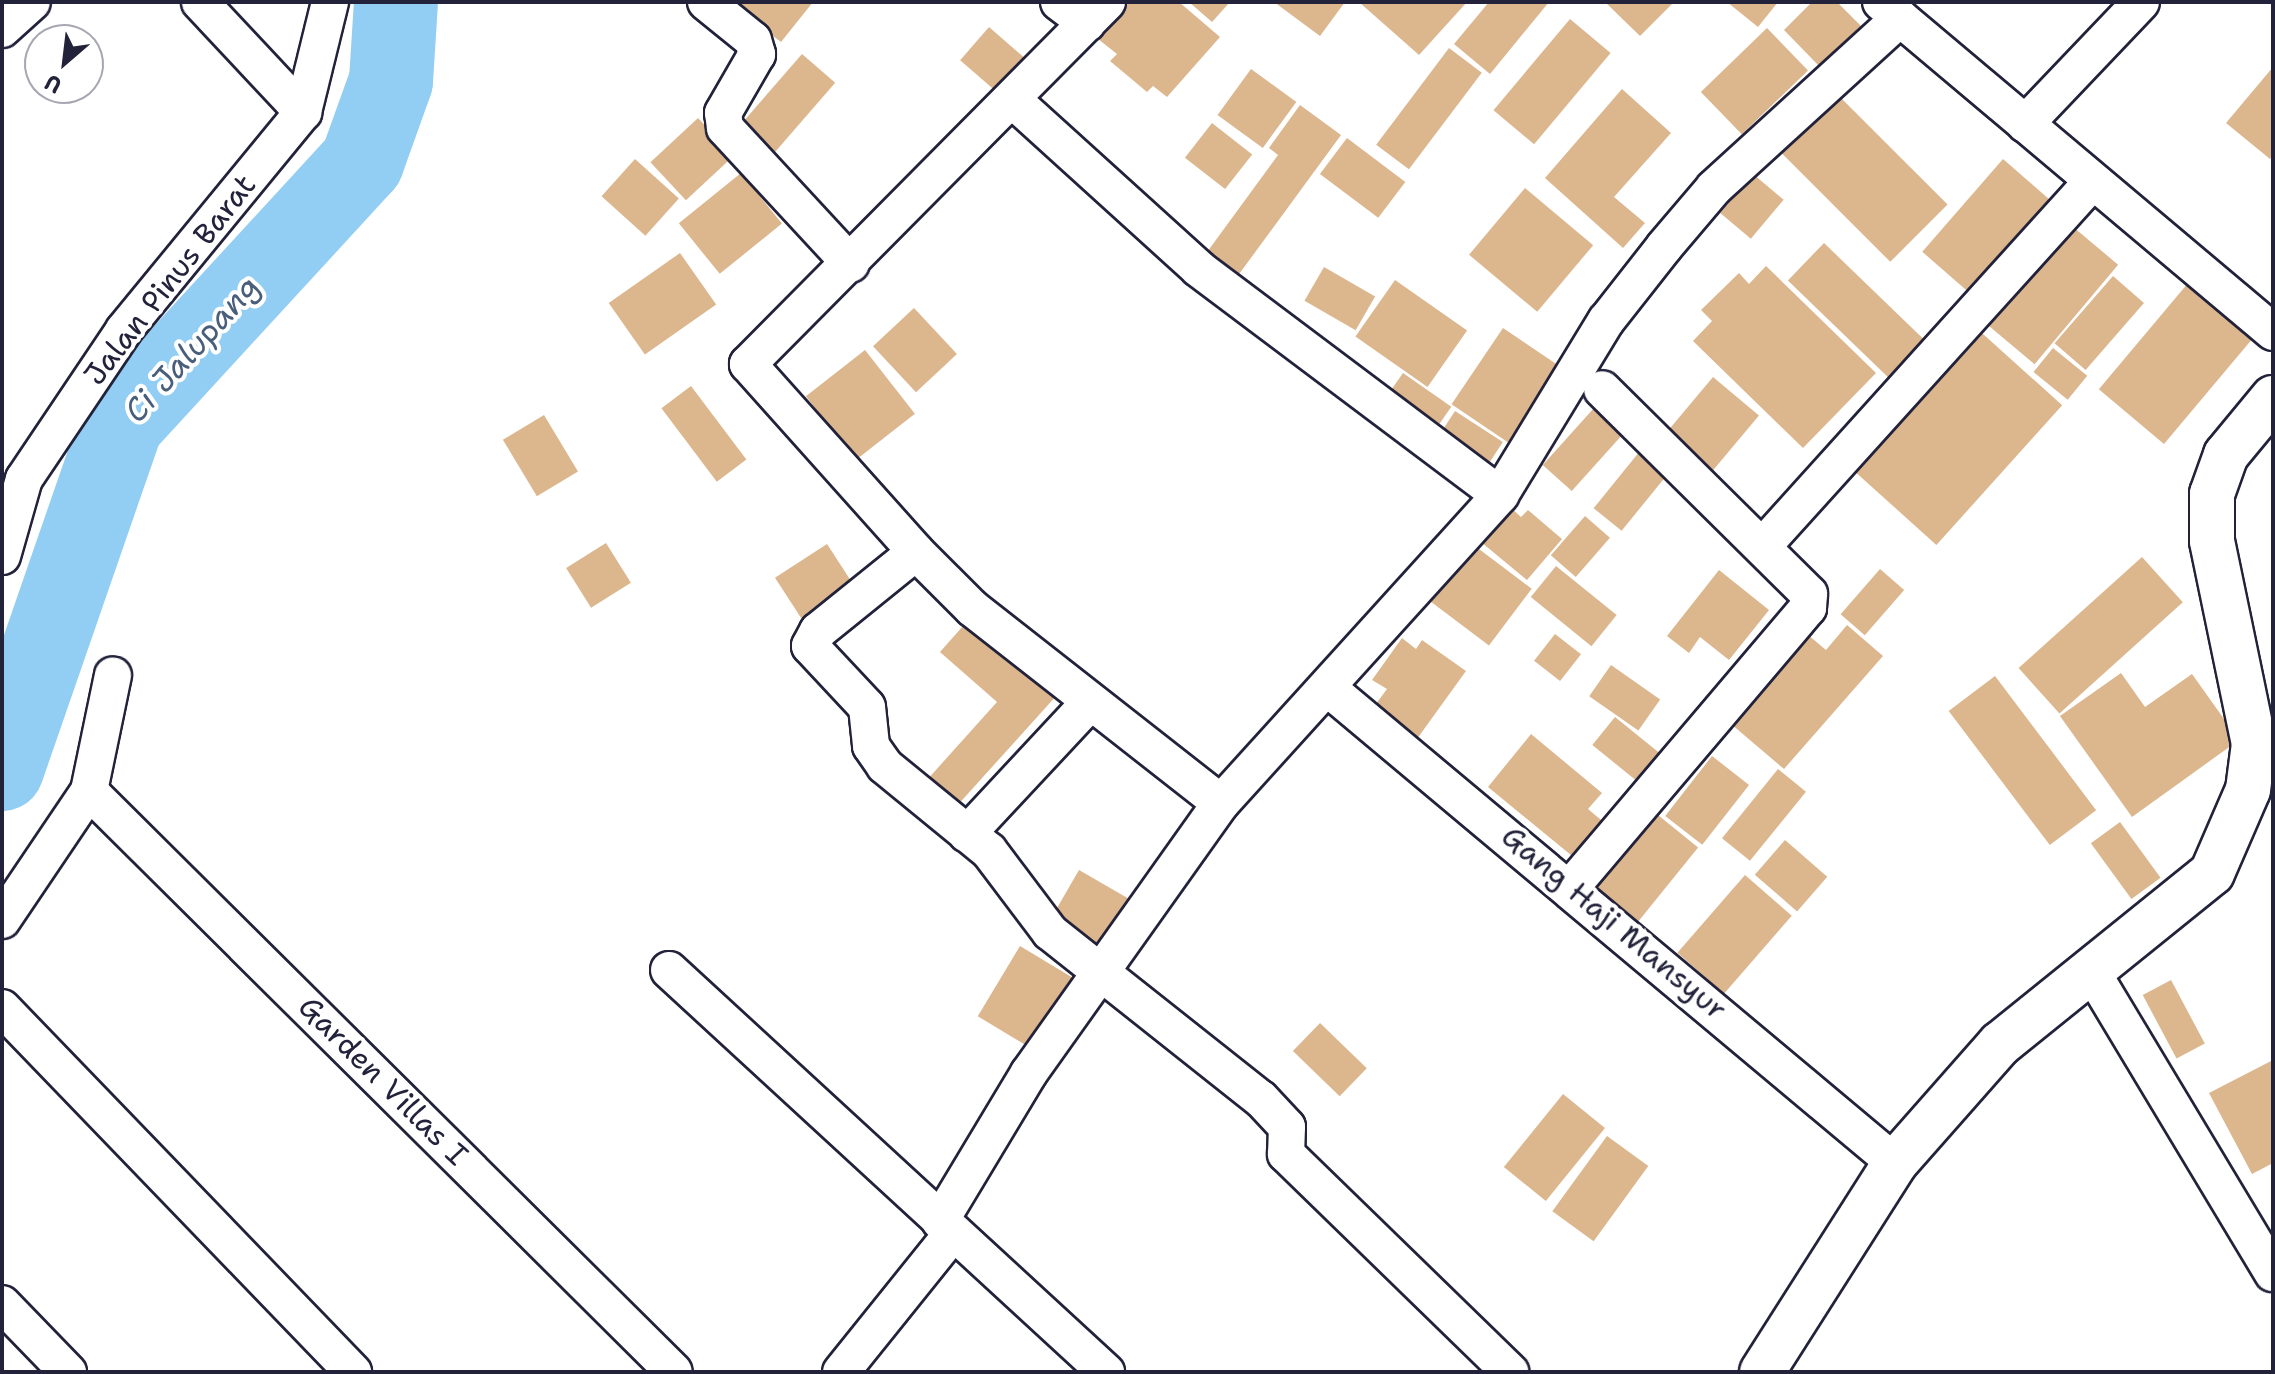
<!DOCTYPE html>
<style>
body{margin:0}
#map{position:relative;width:2275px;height:1374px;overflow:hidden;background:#fff;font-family:"Shantell Sans",sans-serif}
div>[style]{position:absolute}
.river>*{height:84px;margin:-42px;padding:0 42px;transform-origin:42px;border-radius:42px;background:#92cef3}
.building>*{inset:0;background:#dcb68d;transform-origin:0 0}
.roads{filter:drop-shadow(2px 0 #22223b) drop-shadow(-2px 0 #22223b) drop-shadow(0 2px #22223b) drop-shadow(0 -2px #22223b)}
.minor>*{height:36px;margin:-18px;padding:0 18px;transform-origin:18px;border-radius:18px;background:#fff}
.secondary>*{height:44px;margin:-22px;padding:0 22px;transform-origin:22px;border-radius:22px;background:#fff}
span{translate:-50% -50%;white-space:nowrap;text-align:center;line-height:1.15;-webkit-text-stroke:8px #fff;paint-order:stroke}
.street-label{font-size:30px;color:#22223b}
.water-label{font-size:32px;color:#495e7b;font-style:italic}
.frame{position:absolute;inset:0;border:4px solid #22223b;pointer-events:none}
.north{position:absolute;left:24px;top:24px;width:80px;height:80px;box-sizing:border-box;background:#fff;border:2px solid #a7a7b1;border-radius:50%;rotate:208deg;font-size:22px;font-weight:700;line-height:32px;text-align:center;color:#22223b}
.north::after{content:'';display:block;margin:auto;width:28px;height:36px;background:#22223b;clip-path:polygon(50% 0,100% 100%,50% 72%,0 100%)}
</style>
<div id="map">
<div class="river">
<div style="left:2px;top:769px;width:366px;rotate:-70.9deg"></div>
<div style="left:122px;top:423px;width:355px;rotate:-47.4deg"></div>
<div style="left:362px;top:162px;width:86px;rotate:-70.3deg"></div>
<div style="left:391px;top:81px;width:79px;rotate:-86.4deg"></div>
</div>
<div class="building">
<div style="clip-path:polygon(739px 2px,813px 2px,781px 42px,735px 7px)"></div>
<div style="clip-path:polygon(1122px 2px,1179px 2px,1220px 37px,1167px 97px,1153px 86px,1147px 92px,1110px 61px,1117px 54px,1093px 35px)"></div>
<div style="clip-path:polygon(1189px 2px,1230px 2px,1212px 22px)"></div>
<div style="clip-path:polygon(1274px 2px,1345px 2px,1320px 36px)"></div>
<div style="clip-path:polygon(1359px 2px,1467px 2px,1419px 55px)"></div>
<div style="clip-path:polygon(1489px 2px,1549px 2px,1490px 74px,1454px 44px)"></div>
<div style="clip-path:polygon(1605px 2px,1674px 2px,1640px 36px)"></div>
<div style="clip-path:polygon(1727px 2px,1778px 2px,1758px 27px)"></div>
<div style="clip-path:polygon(1812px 2px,1837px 2px,1861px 26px,1820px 67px,1784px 30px)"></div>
<div style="left:1570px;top:19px;width:53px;height:119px;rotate:40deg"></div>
<div style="left:989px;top:27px;width:52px;height:44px;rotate:41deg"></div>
<div style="left:1767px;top:28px;width:59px;height:92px;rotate:46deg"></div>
<div style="left:1449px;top:48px;width:41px;height:121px;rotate:37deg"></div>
<div style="left:802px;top:54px;width:44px;height:99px;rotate:41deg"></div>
<div style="clip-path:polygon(2273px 67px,2273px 155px,2270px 159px,2226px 123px)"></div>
<div style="left:1251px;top:69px;width:56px;height:57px;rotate:36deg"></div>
<div style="clip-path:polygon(1622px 89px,1671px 133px,1614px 197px,1645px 223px,1623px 248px,1545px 178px)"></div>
<div style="left:1833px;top:90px;width:162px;height:81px;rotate:45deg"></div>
<div style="clip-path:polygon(1300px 105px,1341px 135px,1234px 281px,1202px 259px,1278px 155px,1269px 148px)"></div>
<div style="left:698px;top:118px;width:52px;height:65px;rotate:47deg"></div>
<div style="left:1212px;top:123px;width:51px;height:44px;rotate:38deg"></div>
<div style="left:1347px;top:138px;width:73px;height:45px;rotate:37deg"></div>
<div style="left:635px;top:159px;width:59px;height:50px;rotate:42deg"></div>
<div style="left:2003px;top:159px;width:65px;height:123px;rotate:41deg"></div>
<div style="left:741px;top:173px;width:65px;height:80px;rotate:51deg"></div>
<div style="left:1753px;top:174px;width:40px;height:51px;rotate:40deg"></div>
<div style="left:1525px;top:188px;width:89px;height:87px;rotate:40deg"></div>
<div style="left:2066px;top:221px;width:68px;height:130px;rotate:40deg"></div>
<div style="left:1824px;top:243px;width:144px;height:52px;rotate:44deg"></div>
<div style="left:680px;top:253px;width:63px;height:87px;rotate:55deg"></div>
<div style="clip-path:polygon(1766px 266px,1876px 373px,1803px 448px,1693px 341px,1712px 321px,1701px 310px,1739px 273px,1749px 284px)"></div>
<div style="left:1324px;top:267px;width:59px;height:39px;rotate:30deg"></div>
<div style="left:2113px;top:276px;width:41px;height:89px;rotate:41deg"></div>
<div style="left:2194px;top:276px;width:85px;height:148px;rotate:40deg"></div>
<div style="left:1395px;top:280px;width:88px;height:69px;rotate:35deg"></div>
<div style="left:914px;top:308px;width:63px;height:56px;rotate:47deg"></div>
<div style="left:1973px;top:325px;width:120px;height:188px;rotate:42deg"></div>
<div style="left:1503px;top:328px;width:75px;height:92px;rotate:34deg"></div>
<div style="left:2053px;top:348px;width:44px;height:31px;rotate:39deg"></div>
<div style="left:865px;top:350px;width:81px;height:75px;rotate:52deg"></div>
<div style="left:1403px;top:373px;width:59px;height:37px;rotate:35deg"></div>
<div style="left:1713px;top:377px;width:60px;height:74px;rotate:40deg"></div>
<div style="left:691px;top:386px;width:92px;height:37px;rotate:53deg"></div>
<div style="left:1603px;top:398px;width:39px;height:90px;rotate:42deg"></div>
<div style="left:1455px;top:411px;width:57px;height:37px;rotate:33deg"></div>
<div style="left:544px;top:415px;width:66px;height:48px;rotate:59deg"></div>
<div style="left:1644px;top:446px;width:36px;height:80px;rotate:39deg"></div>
<div style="clip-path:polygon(1510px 507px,1521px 517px,1528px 510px,1562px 539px,1527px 580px,1481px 542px)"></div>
<div style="left:1585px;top:516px;width:33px;height:52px;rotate:41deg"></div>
<div style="left:606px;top:543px;width:47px;height:47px;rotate:58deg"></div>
<div style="left:1471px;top:543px;width:76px;height:71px;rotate:37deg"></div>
<div style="left:827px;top:544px;width:48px;height:62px;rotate:57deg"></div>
<div style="left:2142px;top:557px;width:61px;height:166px;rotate:48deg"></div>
<div style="left:1556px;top:566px;width:78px;height:40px;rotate:39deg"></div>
<div style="left:1880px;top:569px;width:32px;height:60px;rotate:41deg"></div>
<div style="clip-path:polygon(1719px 570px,1769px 610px,1729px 660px,1700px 637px,1689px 653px,1667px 636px)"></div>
<div style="clip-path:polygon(971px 617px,1057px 695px,955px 808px,926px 781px,997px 702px,940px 652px)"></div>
<div style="clip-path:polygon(1847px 625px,1883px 656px,1784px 769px,1724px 718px,1801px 629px,1826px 650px)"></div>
<div style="left:1555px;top:634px;width:33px;height:34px;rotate:38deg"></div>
<div style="clip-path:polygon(1402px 638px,1416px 649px,1422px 640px,1466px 671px,1414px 743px,1370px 712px,1387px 689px,1372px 680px)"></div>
<div style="left:1611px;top:665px;width:60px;height:38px;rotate:35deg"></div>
<div style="clip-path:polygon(2121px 673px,2145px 707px,2192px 674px,2239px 740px,2132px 817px,2060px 716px)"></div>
<div style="left:1995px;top:676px;width:168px;height:58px;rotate:53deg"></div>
<div style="left:1615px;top:717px;width:60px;height:36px;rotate:39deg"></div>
<div style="clip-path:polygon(1531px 734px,1602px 793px,1588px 809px,1607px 825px,1577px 860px,1488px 787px)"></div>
<div style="left:1712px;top:756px;width:47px;height:76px;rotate:38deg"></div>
<div style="left:1778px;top:769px;width:36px;height:89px;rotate:39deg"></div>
<div style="left:1653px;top:811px;width:58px;height:97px;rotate:39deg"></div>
<div style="left:2120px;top:822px;width:69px;height:36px;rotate:54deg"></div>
<div style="left:1785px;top:840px;width:56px;height:46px;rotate:41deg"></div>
<div style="left:1079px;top:870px;width:59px;height:61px;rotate:30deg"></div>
<div style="left:1745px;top:875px;width:62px;height:103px;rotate:41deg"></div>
<div style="left:1020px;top:946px;width:63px;height:82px;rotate:31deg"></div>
<div style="left:2171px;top:980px;width:72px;height:32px;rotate:62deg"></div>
<div style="left:1320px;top:1023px;width:65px;height:39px;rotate:44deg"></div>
<div style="clip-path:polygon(2273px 1060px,2273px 1163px,2252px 1174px,2209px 1093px)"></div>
<div style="left:1563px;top:1094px;width:54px;height:94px;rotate:39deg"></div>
<div style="left:1607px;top:1136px;width:51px;height:93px;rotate:36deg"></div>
</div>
<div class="roads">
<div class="minor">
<div style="left:200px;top:2px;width:151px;rotate:46.9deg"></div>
<div style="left:706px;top:2px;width:60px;rotate:39deg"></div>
<div style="left:753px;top:40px;width:15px;rotate:74deg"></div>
<div style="left:757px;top:54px;width:68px;rotate:120deg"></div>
<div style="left:723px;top:113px;width:15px;rotate:82deg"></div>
<div style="left:725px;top:128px;width:185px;rotate:47.2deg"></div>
<div style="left:1059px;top:2px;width:35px;rotate:37deg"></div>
<div style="left:1107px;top:2px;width:510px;rotate:134.76deg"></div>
<div style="left:748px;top:364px;width:252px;rotate:48.2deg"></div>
<div style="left:916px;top:552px;width:126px;rotate:141.1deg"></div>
<div style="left:818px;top:631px;width:17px;rotate:118deg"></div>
<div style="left:810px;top:646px;width:83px;rotate:46.9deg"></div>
<div style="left:867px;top:707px;width:39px;rotate:84deg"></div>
<div style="left:871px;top:746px;width:24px;rotate:55deg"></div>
<div style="left:885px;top:766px;width:134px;rotate:39.3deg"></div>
<div style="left:989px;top:851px;width:101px;rotate:53deg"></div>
<div style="left:1050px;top:932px;width:269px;rotate:38.4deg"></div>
<div style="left:1261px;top:1099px;width:38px;rotate:47deg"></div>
<div style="left:1287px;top:1127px;width:27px;rotate:92deg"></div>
<div style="left:1286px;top:1154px;width:313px;rotate:44.2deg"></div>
<div style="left:1881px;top:2px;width:512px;rotate:40.09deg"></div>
<div style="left:2px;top:29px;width:40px;rotate:-42deg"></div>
<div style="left:1014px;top:101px;width:250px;rotate:42.2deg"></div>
<div style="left:1199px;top:269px;width:376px;rotate:36.9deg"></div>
<div style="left:2025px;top:124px;width:168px;rotate:-46.4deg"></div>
<div style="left:1762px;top:547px;width:493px;rotate:-47.9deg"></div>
<div style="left:916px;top:552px;width:79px;rotate:45deg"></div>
<div style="left:972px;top:608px;width:316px;rotate:38.1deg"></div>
<div style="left:2px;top:556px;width:80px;rotate:-74.1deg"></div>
<div style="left:24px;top:479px;width:179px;rotate:-56.1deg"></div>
<div style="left:124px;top:330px;width:282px;rotate:-50.6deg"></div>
<div style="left:303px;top:112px;width:113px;rotate:-76.2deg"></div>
<div style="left:1329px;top:689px;width:738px;rotate:39.94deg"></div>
<div style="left:89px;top:791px;width:824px;rotate:44.8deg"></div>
<div style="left:967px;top:834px;width:180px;rotate:-47deg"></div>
<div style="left:1572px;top:886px;width:365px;rotate:-49.7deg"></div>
<div style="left:1808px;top:608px;width:14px;rotate:-86deg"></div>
<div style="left:1809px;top:594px;width:291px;rotate:-135.3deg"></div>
<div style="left:2px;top:920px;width:156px;rotate:-56deg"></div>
<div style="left:89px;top:791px;width:118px;rotate:-78.3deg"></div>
<div style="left:669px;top:970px;width:594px;rotate:42.61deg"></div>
<div style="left:2093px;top:974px;width:349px;rotate:59deg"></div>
<div style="left:2px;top:1008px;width:506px;rotate:46.04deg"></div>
<div style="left:940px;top:1221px;width:173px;rotate:-59deg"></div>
<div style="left:1029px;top:1073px;width:331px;rotate:-54.6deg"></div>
<div style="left:1221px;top:803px;width:416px;rotate:-47.8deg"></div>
<div style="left:1500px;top:495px;width:204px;rotate:-58.7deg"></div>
<div style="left:1606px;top:321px;width:94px;rotate:-51.9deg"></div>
<div style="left:1664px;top:247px;width:77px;rotate:-49.7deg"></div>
<div style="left:1714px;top:188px;width:252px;rotate:-42.4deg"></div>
<div style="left:2px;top:1304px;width:95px;rotate:45.9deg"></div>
<div style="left:841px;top:1372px;width:177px;rotate:-51.2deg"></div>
</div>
<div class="secondary">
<div style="left:1762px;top:1372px;width:248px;rotate:-57.5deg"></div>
<div style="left:1895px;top:1163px;width:159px;rotate:-48.6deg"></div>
<div style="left:2000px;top:1044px;width:272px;rotate:-38.9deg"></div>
<div style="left:2212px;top:873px;width:90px;rotate:-66.6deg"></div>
<div style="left:2248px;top:790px;width:46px;rotate:-82.6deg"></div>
<div style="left:2254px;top:744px;width:207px;rotate:-101.7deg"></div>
<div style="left:2212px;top:541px;width:47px;rotate:-90deg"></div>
<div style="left:2212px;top:494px;width:41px;rotate:-70.3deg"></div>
<div style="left:2226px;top:455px;width:74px;rotate:-50.5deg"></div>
</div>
</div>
<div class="street-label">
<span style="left:170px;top:280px;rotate:-52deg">Jalan Pinus Barat</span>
<span style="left:1614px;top:923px;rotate:40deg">Gang Haji Mansyur</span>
<span style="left:383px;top:1081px;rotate:45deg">Garden Villas I</span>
</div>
<div class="water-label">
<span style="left:192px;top:349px;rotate:-48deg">Ci Jalupang</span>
</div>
<div class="frame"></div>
<div class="north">U</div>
</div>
